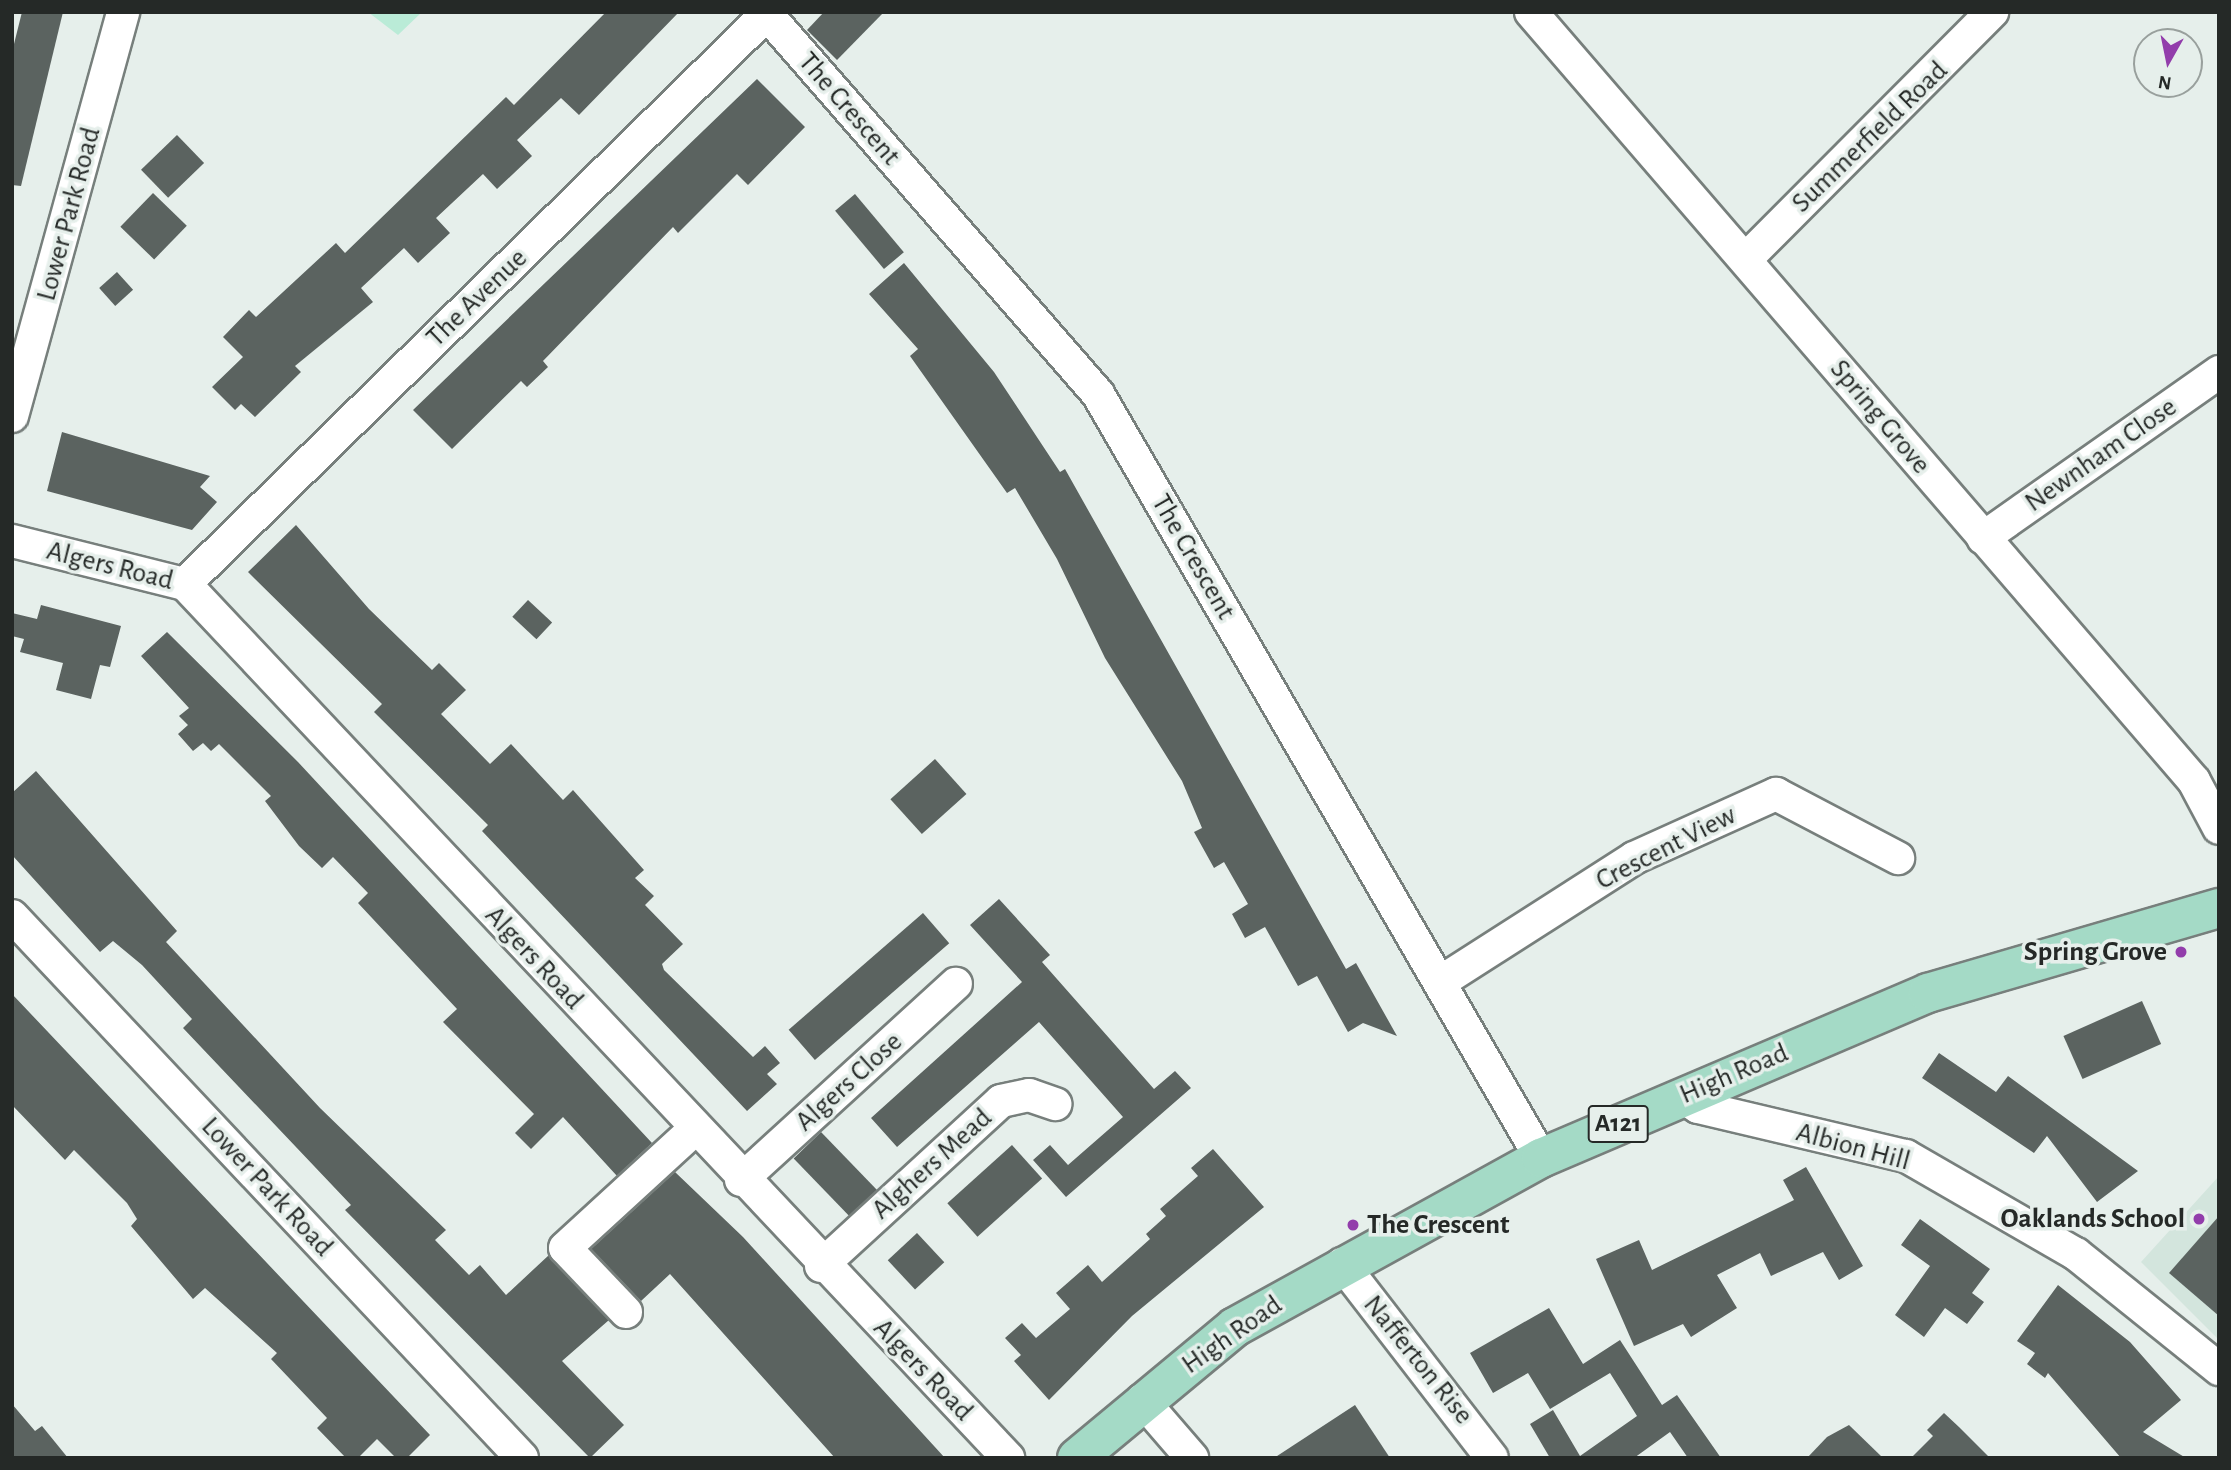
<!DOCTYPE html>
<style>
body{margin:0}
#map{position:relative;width:2231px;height:1470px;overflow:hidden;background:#e6efeb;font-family:"Alegreya Sans",sans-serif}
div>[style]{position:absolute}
.built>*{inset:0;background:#d3e5dd}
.green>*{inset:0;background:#baebd7}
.building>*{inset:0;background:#5b6360;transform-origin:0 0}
.roads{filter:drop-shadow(2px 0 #777f7c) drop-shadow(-2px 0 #777f7c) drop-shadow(0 2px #777f7c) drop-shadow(0 -2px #777f7c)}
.street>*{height:32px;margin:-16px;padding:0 16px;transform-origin:16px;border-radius:16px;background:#fff}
.primary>*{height:38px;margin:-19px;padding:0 19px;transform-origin:19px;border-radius:19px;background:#a4dac6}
.dots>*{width:19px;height:19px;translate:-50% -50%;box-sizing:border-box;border:4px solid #e6efeb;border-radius:50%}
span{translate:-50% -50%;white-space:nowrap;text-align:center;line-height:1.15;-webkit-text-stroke:7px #e6efeb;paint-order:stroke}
.shield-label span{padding:2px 5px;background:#e6efeb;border:2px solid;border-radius:5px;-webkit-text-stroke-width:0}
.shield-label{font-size:26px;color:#252927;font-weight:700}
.street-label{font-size:28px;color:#252927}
.poi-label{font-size:28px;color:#252927;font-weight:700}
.right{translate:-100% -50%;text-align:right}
.left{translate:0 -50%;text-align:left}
.frame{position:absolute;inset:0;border:14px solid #252927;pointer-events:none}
.north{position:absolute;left:2133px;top:28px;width:70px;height:70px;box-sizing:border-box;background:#e6efeb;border:2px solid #99a09d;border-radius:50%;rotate:189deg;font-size:19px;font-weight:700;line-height:28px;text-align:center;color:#252927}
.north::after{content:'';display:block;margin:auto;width:24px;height:32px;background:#923dab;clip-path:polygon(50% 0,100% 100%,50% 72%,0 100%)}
</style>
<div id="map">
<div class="built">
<div style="clip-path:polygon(2219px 1176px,2219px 1340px,2141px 1262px)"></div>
</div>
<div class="green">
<div style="clip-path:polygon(368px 12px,422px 12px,398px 35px)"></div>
</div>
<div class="building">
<div style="clip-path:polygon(22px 12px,63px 12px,21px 186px,12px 185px,12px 52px)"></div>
<div style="clip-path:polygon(606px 12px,679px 12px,579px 115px,561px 98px,517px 140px,532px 156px,497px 189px,483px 174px,436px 218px,450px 233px,418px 263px,404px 248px,361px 288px,373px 302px,295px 366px,301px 372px,255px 417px,241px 404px,235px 410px,212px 387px,243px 357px,223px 337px,249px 310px,256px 317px,336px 243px,345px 253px,506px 97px,514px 105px)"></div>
<div style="clip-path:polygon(824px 12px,884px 12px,837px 60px,807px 30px)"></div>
<div style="clip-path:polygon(757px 79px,805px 127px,748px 185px,737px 174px,678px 233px,673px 227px,543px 361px,548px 367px,527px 387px,521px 381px,452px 449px,413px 410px)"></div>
<div style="left:177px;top:135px;width:39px;height:50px;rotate:46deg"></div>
<div style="left:153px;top:193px;width:47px;height:47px;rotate:44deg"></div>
<div style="left:855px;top:194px;width:76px;height:26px;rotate:50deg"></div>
<div style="clip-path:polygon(904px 263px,994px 372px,1060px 472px,1065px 469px,1346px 969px,1356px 963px,1397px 1036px,1363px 1023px,1348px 1032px,1317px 976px,1298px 986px,1265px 927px,1245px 938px,1232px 914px,1248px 904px,1224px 862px,1214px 868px,1194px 832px,1202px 828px,1182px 781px,1105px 658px,1057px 559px,1015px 488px,1007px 493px,910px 356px,918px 349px,869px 294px)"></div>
<div style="left:117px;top:272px;width:24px;height:24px;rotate:48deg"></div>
<div style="clip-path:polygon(62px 432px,210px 476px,200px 487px,217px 502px,192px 530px,47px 491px)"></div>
<div style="clip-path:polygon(296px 525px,369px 609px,432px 670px,439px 663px,466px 690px,441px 714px,490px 764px,511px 744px,563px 800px,573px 790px,644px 870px,635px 878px,654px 896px,645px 905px,683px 944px,662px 964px,664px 970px,753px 1057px,765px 1046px,780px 1063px,767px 1074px,777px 1084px,747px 1111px,482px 831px,488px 825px,374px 712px,382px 704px,248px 572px)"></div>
<div style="left:528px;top:600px;width:33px;height:23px;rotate:43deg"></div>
<div style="clip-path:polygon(41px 605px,121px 626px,110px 667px,100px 665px,91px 699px,56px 690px,63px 663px,20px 652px,24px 639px,12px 636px,12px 613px,37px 619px)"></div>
<div style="clip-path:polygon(167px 632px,298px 762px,652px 1143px,617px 1176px,563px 1117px,531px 1149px,515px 1133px,534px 1114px,443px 1022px,457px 1009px,358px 903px,368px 893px,333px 857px,322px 868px,299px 846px,265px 801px,271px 796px,219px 744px,211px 751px,203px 743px,193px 751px,178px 734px,188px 725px,179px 716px,189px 708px,141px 656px)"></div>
<div style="left:935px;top:759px;width:47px;height:60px;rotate:48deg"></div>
<div style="clip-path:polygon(36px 771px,177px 931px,166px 942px,320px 1108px,446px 1230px,435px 1240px,469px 1275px,480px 1265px,506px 1295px,549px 1255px,609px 1320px,562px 1361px,624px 1425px,590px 1458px,345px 1210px,351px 1205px,183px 1028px,192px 1019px,142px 965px,113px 941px,100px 952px,12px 855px,12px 793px)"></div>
<div style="clip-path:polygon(999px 899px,1050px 955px,1042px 962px,1154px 1089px,1175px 1071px,1191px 1088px,1066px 1197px,1033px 1160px,1050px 1145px,1068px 1165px,1123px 1117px,1039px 1022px,897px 1147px,871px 1118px,1022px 982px,970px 925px)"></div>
<div style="left:923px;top:913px;width:40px;height:178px;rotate:49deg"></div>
<div style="clip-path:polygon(12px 994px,430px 1435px,407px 1458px,396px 1458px,377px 1439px,358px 1458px,346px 1458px,317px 1428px,327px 1418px,271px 1359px,277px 1353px,205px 1288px,193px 1299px,131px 1226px,137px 1219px,127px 1203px,74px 1150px,65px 1160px,12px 1105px)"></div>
<div style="left:2142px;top:1001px;width:47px;height:86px;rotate:66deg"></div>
<div style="clip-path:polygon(1939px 1053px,1996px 1092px,2008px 1076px,2138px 1171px,2097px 1202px,2047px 1136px,2034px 1153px,1922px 1078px)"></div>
<div style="left:821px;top:1132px;width:81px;height:38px;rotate:46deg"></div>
<div style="left:1012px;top:1145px;width:45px;height:87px;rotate:48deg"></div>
<div style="clip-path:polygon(1213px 1149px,1264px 1207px,1132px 1316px,1049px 1400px,1014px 1361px,1021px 1355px,1005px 1338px,1022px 1323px,1036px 1338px,1070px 1309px,1056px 1293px,1088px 1265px,1102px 1282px,1150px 1239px,1146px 1234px,1166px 1216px,1160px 1209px,1198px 1176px,1191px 1168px)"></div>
<div style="clip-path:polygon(1806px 1167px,1863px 1266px,1839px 1280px,1823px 1252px,1771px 1276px,1760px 1253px,1717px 1275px,1737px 1308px,1691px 1337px,1683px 1324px,1634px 1346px,1596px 1259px,1639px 1240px,1652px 1270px,1794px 1200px,1783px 1180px)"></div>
<div style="clip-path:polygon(675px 1172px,743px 1237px,945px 1458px,835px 1458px,670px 1274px,641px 1301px,591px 1249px)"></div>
<div style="clip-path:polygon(2219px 1216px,2219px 1316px,2169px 1273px)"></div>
<div style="clip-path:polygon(1920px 1219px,1990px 1269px,1972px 1293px,1984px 1302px,1967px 1324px,1945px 1308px,1924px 1337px,1895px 1315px,1930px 1266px,1901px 1245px)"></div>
<div style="left:917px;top:1233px;width:40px;height:40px;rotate:47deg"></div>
<div style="clip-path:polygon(2058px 1285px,2130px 1342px,2181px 1400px,2143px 1432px,2186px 1458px,2121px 1458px,2048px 1373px,2045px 1378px,2027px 1364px,2035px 1353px,2017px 1341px)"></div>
<div style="clip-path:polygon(1549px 1308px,1583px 1364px,1620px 1340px,1662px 1405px,1677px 1395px,1721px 1458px,1688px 1458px,1670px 1432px,1634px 1458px,1550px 1458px,1530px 1424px,1553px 1410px,1580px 1456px,1637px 1416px,1610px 1373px,1550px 1409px,1528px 1373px,1493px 1393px,1470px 1353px)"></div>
<div style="clip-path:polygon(12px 1404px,35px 1431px,42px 1426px,68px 1458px,12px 1458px)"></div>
<div style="clip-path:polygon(1355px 1405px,1390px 1458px,1274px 1458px)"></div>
<div style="clip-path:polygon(1944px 1413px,1959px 1427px,1990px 1458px,1911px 1458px,1933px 1436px,1927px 1430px)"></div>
<div style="clip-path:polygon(1849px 1425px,1883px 1458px,1807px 1458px,1827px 1437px)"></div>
</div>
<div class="roads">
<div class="street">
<div style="left:765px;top:12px;width:507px;rotate:48.92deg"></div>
<div style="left:1098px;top:394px;width:883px;rotate:59.89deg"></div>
<div style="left:1531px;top:12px;width:1015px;rotate:49.23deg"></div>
<div style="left:2194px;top:781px;width:53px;rotate:62deg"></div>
<div style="left:1746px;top:259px;width:349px;rotate:-45.1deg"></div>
<div style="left:12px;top:416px;width:419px;rotate:-74.6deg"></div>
<div style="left:1983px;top:538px;width:289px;rotate:-35.1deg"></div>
<div style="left:12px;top:541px;width:178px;rotate:14deg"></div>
<div style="left:185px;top:584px;width:1201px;rotate:46.72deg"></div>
<div style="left:185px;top:584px;width:817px;rotate:-44.41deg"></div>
<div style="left:12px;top:916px;width:744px;rotate:46.74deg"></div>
<div style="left:1442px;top:981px;width:228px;rotate:-32.6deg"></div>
<div style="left:1634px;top:858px;width:156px;rotate:-24.3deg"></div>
<div style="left:1776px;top:794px;width:138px;rotate:27.7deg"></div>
<div style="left:1681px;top:1096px;width:20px;rotate:33deg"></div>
<div style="left:1698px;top:1107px;width:214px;rotate:13.3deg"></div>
<div style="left:1906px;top:1156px;width:196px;rotate:30deg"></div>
<div style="left:2076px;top:1254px;width:184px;rotate:38.8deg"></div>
<div style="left:741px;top:1180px;width:291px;rotate:-42.4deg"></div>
<div style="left:1342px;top:1264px;width:245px;rotate:52.3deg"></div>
<div style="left:821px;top:1266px;width:244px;rotate:-42.5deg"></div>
<div style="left:1001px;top:1101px;width:29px;rotate:-12deg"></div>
<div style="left:1029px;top:1095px;width:28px;rotate:19deg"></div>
<div style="left:626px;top:1312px;width:88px;rotate:-133.6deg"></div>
<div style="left:565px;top:1248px;width:175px;rotate:-42.5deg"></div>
<div style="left:1142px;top:1400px;width:77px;rotate:49.2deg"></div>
</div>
<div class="primary">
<div style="left:1077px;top:1458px;width:205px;rotate:-39.7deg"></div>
<div style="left:1235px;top:1327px;width:350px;rotate:-28.9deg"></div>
<div style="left:1541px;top:1158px;width:421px;rotate:-23.1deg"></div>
<div style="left:1928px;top:993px;width:303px;rotate:-16.3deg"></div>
</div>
</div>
<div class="dots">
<div style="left:2181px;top:952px;background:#923dab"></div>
<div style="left:2199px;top:1219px;background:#923dab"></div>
<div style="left:1353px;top:1225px;background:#923dab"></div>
</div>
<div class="shield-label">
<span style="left:1618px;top:1124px">A121</span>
</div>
<div class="street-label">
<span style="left:849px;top:109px;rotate:49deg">The Crescent</span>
<span style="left:1870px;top:137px;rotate:-44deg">Summerfield Road</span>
<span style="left:69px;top:214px;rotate:-75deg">Lower Park Road</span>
<span style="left:477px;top:298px;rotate:-44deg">The Avenue</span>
<span style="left:1880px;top:417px;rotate:50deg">Spring Grove</span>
<span style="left:2101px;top:455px;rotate:-35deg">Newnham Close</span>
<span style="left:1193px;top:557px;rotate:60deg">The Crescent</span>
<span style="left:110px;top:566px;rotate:14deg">Algers Road</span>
<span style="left:1666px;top:848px;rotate:-27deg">Crescent View</span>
<span style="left:534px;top:958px;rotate:47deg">Algers Road</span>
<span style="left:1734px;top:1074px;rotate:-23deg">High Road</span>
<span style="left:849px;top:1082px;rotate:-42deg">Algers Close</span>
<span style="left:1853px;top:1147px;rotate:15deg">Albion Hill</span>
<span style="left:932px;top:1164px;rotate:-42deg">Alghers Mead</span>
<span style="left:267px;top:1187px;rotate:47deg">Lower Park Road</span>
<span style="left:1232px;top:1335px;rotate:-35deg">High Road</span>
<span style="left:1418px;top:1360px;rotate:51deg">Nafferton Rise</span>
<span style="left:923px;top:1370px;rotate:46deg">Algers Road</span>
</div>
<div class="poi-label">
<span class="right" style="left:2167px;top:952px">Spring Grove</span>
<span class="right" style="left:2185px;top:1219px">Oaklands School</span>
<span class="left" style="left:1367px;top:1225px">The Crescent</span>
</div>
<div class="frame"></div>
<div class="north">N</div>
</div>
